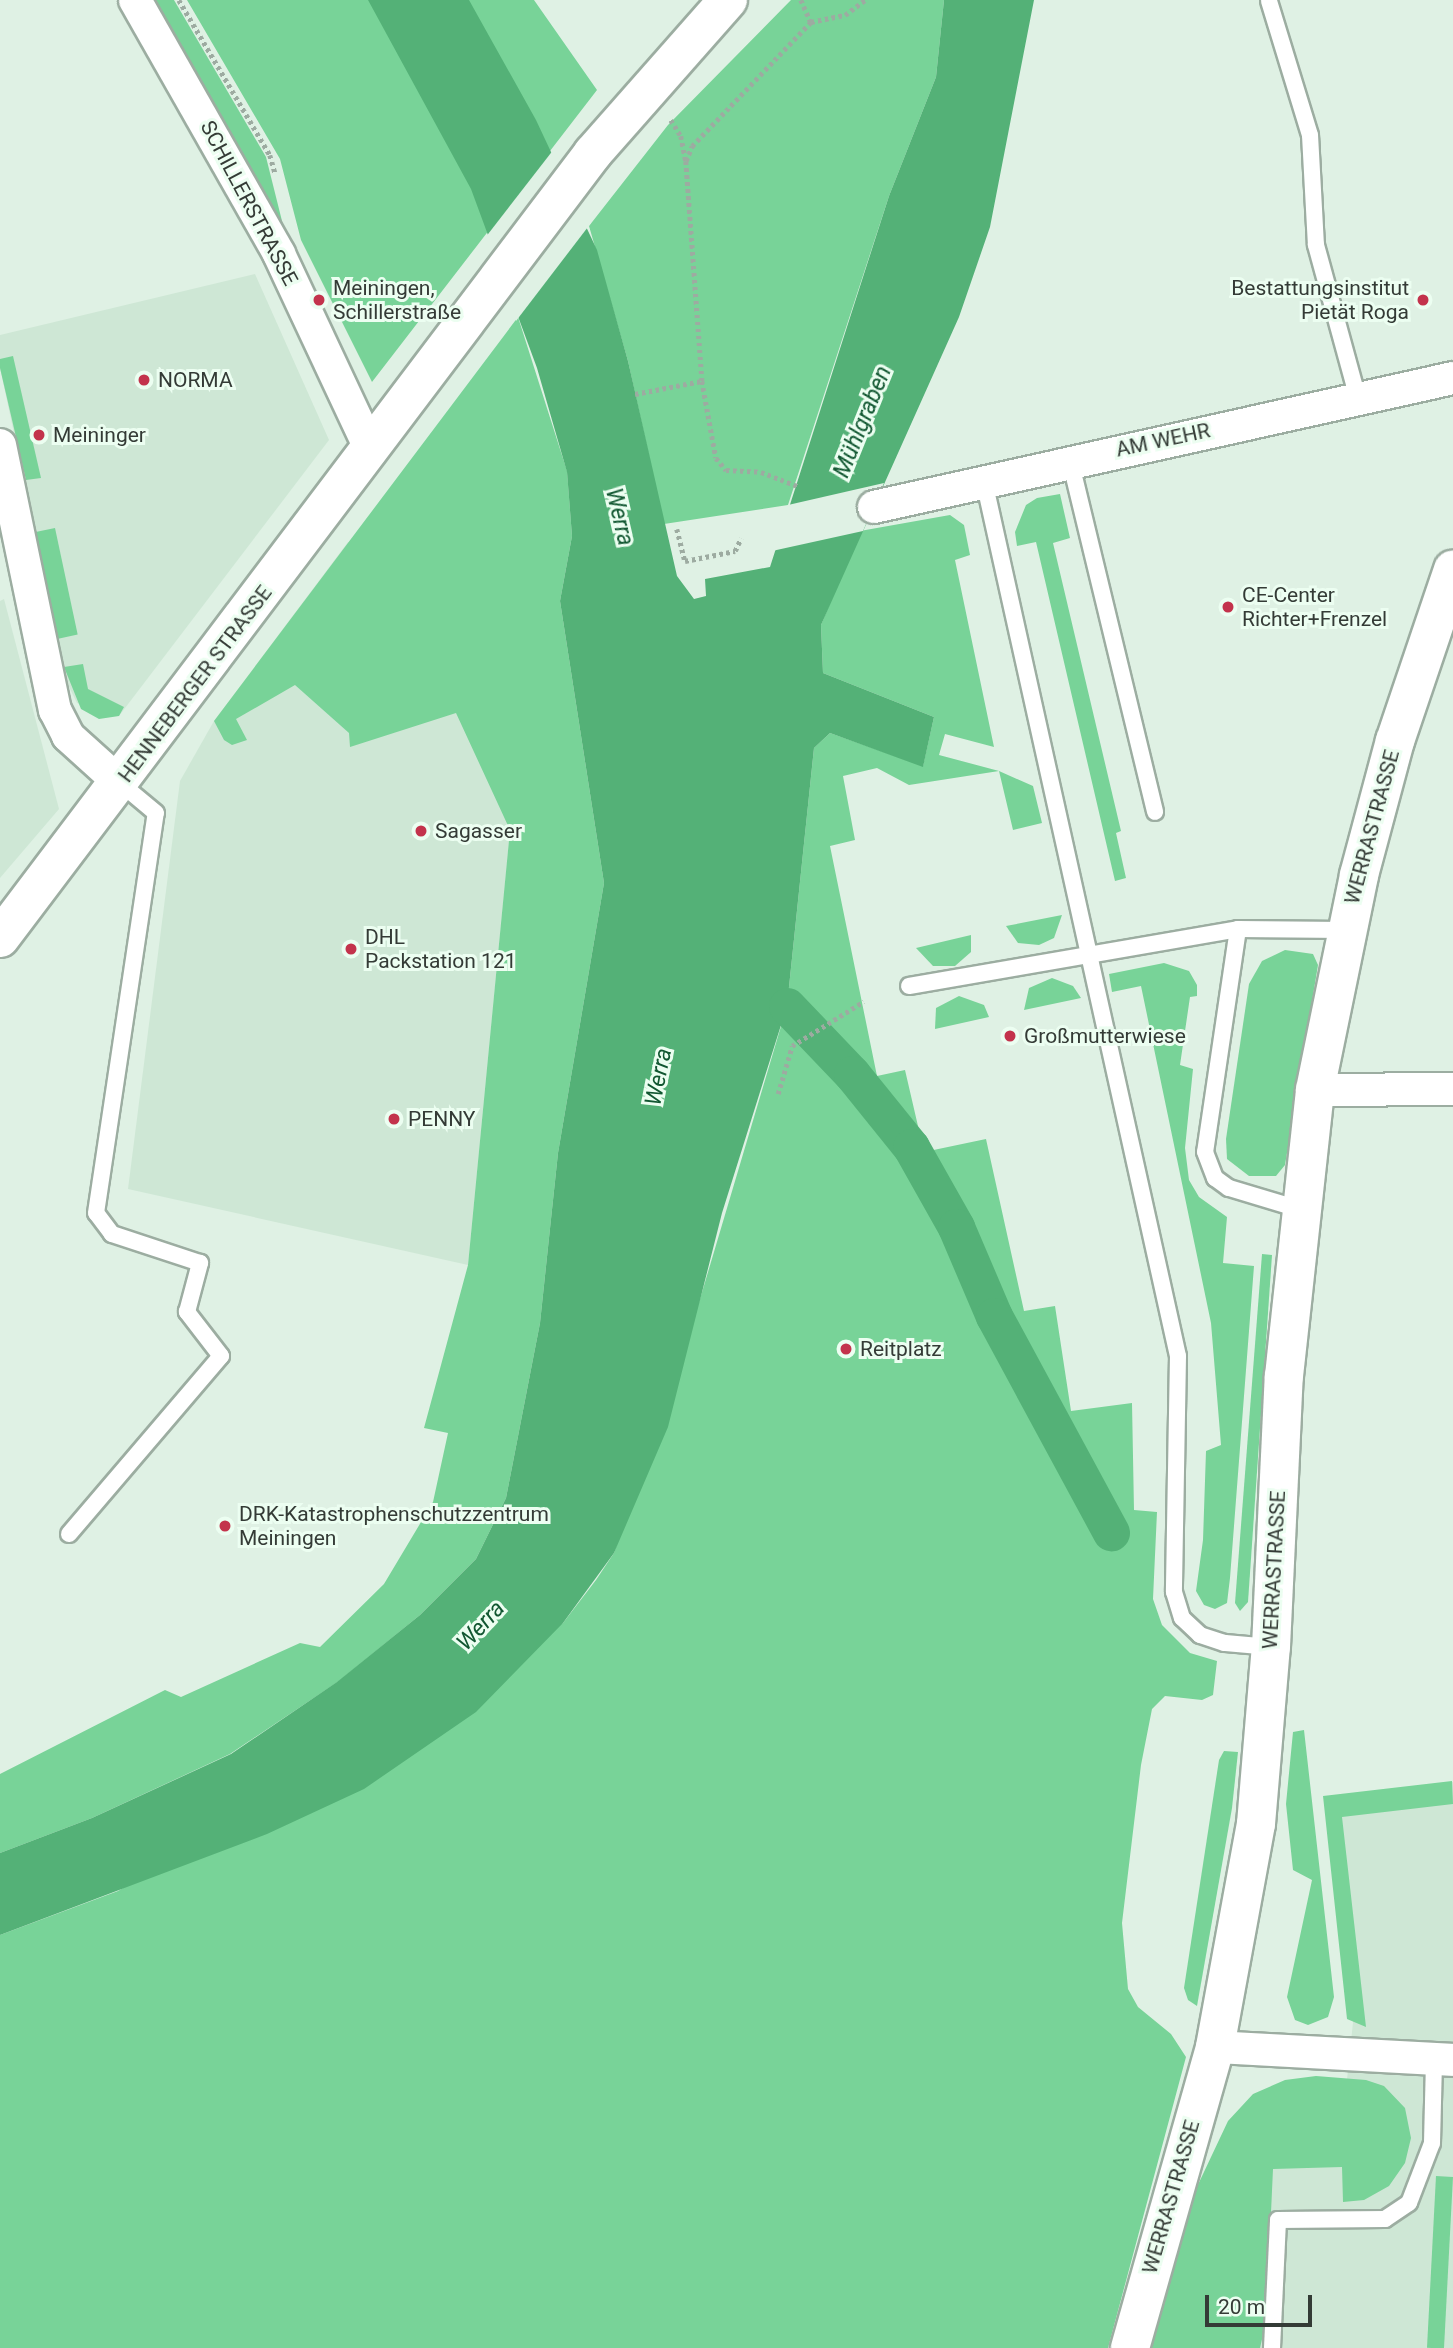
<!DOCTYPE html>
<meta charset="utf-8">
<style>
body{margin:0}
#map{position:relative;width:1453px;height:2348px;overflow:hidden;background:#dff1e4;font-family:Roboto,sans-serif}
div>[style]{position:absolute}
.built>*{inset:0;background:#cee7d5}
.green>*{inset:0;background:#78d398;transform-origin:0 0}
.water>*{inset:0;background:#54b177}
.pier>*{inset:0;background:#dff1e4}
.canal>*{height:37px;margin:-18.5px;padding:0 18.5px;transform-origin:18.5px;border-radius:18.5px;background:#54b177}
.path>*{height:4.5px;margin-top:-2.25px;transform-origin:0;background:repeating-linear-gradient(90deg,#9daba1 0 3.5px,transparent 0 7px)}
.roads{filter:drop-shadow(2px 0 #9cada1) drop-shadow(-2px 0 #9cada1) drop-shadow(0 2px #9cada1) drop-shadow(0 -2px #9cada1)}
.lane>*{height:16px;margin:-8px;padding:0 8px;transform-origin:8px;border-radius:8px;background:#fff}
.street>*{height:32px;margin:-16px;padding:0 16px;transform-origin:16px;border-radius:16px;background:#fff}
.secondary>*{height:38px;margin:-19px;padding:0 19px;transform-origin:19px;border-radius:19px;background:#fff}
.dots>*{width:19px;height:19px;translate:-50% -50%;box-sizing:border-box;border:4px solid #ecfef1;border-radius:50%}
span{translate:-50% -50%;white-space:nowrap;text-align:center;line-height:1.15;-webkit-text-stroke:6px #ecfef1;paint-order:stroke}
.street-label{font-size:21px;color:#343b36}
.poi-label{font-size:21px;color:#343b36}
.left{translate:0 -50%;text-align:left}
.right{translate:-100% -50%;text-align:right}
.water-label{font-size:23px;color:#115731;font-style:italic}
.scale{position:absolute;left:1205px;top:2295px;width:107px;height:32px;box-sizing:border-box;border:4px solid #343b36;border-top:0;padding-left:9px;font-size:21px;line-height:24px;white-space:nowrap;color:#343b36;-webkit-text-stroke:5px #ecfef1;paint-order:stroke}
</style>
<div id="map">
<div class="built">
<div style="clip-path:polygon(255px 274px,329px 440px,119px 716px,77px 703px,68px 685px,0 368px,0 335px)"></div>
<div style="clip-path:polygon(348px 542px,428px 581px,510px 831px,468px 1265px,128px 1189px,180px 781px,214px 721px)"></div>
<div style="clip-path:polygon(4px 599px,59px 809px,0 878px,0 601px)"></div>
<div style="clip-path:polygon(1453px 1782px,1453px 2348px,1228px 2348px,1247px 2160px,1346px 2089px,1354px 2013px,1328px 1798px)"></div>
</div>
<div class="green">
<div style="clip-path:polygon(155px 0,174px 0,266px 157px,285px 233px)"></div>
<div style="clip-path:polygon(187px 0,534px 0,597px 90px,372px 382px,301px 240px,280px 159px)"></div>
<div style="clip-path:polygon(791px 0,944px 0,936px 77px,889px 196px,788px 505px,664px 524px,628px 361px,589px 226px,668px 125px)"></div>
<div style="clip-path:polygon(518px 317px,567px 471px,572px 536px,560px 601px,604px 883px,558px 1153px,540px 1323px,506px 1498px,476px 1559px,420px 1615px,339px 1681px,230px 1754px,92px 1818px,0 1853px,0 1774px,165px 1690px,181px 1697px,300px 1643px,320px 1647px,384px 1584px,433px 1502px,448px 1433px,424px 1428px,468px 1265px,510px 830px,456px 713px,350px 747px,349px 733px,295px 685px,236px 719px,247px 740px,232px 745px,224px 740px,214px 721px)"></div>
<div style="clip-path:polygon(13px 356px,41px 478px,26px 480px,0 368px,0 359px)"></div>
<div style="clip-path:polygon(1060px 494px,1070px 538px,1053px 543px,1121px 831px,1116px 833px,1126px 878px,1115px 881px,1036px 542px,1017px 546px,1015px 532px,1026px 505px,1037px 498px)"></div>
<div style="clip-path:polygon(950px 515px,964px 525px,970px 555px,955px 560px,994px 747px,945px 734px,939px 755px,999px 771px,1033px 786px,1042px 823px,1013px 830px,999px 771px,909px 785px,877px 768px,843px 776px,855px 840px,830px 846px,877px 1076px,905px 1070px,924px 1152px,986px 1139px,1024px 1311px,1055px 1306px,1071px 1411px,1132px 1403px,1134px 1510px,1157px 1512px,1153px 1599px,1162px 1625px,1190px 1653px,1217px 1661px,1213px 1695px,1202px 1700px,1165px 1696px,1152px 1709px,1141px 1765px,1122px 1923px,1128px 1989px,1138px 2007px,1171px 2034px,1186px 2057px,1108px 2348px,0 2348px,0 1935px,118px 1891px,563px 1623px,596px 1580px,614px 1553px,700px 1299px,787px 1006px,814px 748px,830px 733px,923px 766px,934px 717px,823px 673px,821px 625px,860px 531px)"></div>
<div style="left:55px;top:528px;width:109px;height:21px;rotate:78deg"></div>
<div style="clip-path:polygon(83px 664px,88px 689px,124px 707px,119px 716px,99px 719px,81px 709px,64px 667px)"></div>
<div style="clip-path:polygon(1062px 915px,1054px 938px,1039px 945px,1018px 943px,1006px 926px)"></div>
<div style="clip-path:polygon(971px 935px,971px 952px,955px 966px,933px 966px,916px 948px)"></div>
<div style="clip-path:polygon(1285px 950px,1313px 954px,1318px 965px,1285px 1165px,1276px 1176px,1249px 1176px,1227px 1159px,1226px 1139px,1249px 984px,1262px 961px)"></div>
<div style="clip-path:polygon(1164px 963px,1189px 971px,1197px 985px,1197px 996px,1190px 997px,1180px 1065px,1193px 1069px,1185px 1148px,1189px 1180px,1199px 1197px,1227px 1217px,1223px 1263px,1254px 1266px,1230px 1578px,1227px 1603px,1215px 1609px,1204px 1605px,1196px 1591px,1203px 1540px,1206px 1451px,1221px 1445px,1211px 1323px,1141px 986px,1112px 992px,1109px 974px)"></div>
<div style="clip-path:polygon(1052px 978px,1073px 986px,1081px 998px,1024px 1010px,1029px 988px)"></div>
<div style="clip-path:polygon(959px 996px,984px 1005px,989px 1017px,935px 1029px,936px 1008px)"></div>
<div style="clip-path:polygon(1262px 1254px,1272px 1255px,1248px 1602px,1240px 1611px,1235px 1603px)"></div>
<div style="clip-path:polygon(1304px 1730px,1334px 1997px,1328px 2017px,1308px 2025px,1295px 2020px,1287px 1997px,1312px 1880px,1293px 1870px,1286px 1804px,1293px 1732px)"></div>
<div style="clip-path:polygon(1224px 1751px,1238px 1752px,1232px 1808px,1197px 2006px,1188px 2000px,1184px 1988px,1219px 1760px)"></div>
<div style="clip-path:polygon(1452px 1781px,1453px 1804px,1342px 1817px,1366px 2027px,1347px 2019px,1323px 1796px)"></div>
<div style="clip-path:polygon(1316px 2076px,1366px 2080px,1384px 2086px,1405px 2108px,1411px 2138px,1405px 2163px,1389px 2186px,1364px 2200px,1343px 2202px,1342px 2167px,1273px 2169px,1266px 2322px,1260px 2348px,1148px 2348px,1195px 2191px,1228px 2121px,1253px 2094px,1285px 2080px)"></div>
<div style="left:1436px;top:2176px;width:17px;height:172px;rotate:3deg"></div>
</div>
<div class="water">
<div style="clip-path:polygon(368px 0,469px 0,536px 120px,597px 250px,628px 361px,677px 576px,694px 599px,706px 596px,705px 579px,770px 567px,889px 196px,936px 77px,944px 0,1034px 0,990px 227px,959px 317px,821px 625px,823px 673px,934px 717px,923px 767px,830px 733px,814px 748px,787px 1006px,722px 1213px,668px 1427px,614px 1553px,563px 1623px,476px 1712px,364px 1789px,267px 1834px,0 1935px,0 1853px,92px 1818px,231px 1754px,337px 1682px,420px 1615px,476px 1559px,506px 1498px,540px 1323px,558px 1153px,604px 883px,560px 601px,572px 536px,567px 472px,537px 368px,471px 189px)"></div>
</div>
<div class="pier">
<div style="clip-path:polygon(554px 149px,591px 223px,516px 321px,485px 238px)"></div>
<div style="clip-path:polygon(884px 483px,863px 531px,772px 551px,788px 505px)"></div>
</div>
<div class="canal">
<div style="left:787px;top:1006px;width:94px;rotate:46.3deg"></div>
<div style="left:852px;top:1074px;width:94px;rotate:51.1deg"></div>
<div style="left:911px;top:1147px;width:92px;rotate:60.6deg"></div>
<div style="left:956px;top:1227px;width:97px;rotate:66.9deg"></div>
<div style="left:994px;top:1316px;width:246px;rotate:61.6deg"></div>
</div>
<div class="path">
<div style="left:179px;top:0;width:180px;rotate:59.6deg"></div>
<div style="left:270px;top:155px;width:19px;rotate:74deg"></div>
<div style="left:801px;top:0;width:24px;rotate:66deg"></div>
<div style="left:671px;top:120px;width:19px;rotate:58deg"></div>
<div style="left:681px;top:136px;width:25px;rotate:79deg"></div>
<div style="left:686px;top:161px;width:221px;rotate:85.8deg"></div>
<div style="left:702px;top:381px;width:78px;rotate:79.7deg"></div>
<div style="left:716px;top:458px;width:16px;rotate:50deg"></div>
<div style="left:726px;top:470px;width:35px;rotate:3deg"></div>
<div style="left:761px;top:472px;width:39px;rotate:21deg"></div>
<div style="left:686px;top:161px;width:16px;rotate:-68deg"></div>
<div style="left:692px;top:146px;width:172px;rotate:-46.2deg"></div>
<div style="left:811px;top:22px;width:35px;rotate:-12deg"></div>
<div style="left:845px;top:15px;width:25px;rotate:-37deg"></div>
<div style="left:635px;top:394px;width:68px;rotate:-11deg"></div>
<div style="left:677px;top:529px;width:33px;rotate:76deg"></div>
<div style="left:685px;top:561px;width:51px;rotate:-11.3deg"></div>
<div style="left:735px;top:551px;width:14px;rotate:-65deg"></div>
<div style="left:778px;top:1094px;width:50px;rotate:-73.7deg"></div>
<div style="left:792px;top:1046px;width:84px;rotate:-31.8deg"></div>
</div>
<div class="roads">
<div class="lane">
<div style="left:1269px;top:1px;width:140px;rotate:73deg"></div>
<div style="left:1310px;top:135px;width:110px;rotate:86.9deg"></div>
<div style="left:1316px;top:245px;width:160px;rotate:74.7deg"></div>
<div style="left:1070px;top:460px;width:362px;rotate:76.4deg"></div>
<div style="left:984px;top:481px;width:896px;rotate:77.5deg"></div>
<div style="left:1178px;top:1356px;width:236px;rotate:91deg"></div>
<div style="left:1174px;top:1592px;width:27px;rotate:73deg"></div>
<div style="left:1182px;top:1618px;width:25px;rotate:43deg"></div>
<div style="left:1200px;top:1635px;width:26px;rotate:18deg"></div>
<div style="left:1225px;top:1643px;width:46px;rotate:5deg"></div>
<div style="left:1238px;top:929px;width:225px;rotate:98.4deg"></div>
<div style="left:1205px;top:1152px;width:28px;rotate:69deg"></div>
<div style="left:1215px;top:1178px;width:17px;rotate:36deg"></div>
<div style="left:1229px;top:1188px;width:73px;rotate:16.7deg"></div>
<div style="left:909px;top:986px;width:334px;rotate:-9.8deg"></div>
<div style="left:1238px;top:929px;width:107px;rotate:0.5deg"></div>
<div style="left:69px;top:1534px;width:234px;rotate:-49.5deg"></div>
<div style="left:221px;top:1356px;width:56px;rotate:-127.7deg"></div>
<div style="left:187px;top:1312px;width:51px;rotate:-75.1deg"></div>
<div style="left:200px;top:1263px;width:93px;rotate:-161.8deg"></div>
<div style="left:112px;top:1234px;width:26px;rotate:-127deg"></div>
<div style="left:96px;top:1213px;width:404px;rotate:-81.5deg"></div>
<div style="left:156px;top:813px;width:47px;rotate:-140.2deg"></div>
<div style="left:1272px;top:2348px;width:128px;rotate:-87.3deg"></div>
<div style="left:1278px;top:2220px;width:107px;rotate:-0.5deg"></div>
<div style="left:1385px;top:2219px;width:29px;rotate:-34deg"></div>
<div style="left:1409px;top:2203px;width:64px;rotate:-69deg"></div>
<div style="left:1432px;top:2143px;width:84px;rotate:-88.6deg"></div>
</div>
<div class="street">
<div style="left:135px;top:0;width:292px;rotate:60.4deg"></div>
<div style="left:279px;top:254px;width:217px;rotate:64.9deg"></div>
<div style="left:0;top:445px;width:271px;rotate:78.3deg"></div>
<div style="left:55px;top:710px;width:29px;rotate:63deg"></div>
<div style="left:68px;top:736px;width:70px;rotate:42.1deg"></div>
<div style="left:874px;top:507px;width:593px;rotate:-12.56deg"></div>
<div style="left:1315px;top:1090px;width:138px;rotate:-0.4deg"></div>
<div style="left:1215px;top:2047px;width:238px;rotate:3.1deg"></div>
</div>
<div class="secondary">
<div style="left:0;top:938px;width:984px;rotate:-52.93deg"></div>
<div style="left:593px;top:153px;width:204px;rotate:-48.6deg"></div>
<div style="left:1130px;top:2348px;width:313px;rotate:-74.2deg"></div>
<div style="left:1215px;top:2047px;width:227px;rotate:-79.6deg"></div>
<div style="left:1256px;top:1824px;width:178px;rotate:-85.2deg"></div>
<div style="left:1271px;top:1647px;width:271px;rotate:-87.3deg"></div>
<div style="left:1284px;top:1376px;width:288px;rotate:-83.8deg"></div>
<div style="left:1315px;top:1090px;width:219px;rotate:-78.4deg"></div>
<div style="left:1359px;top:875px;width:139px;rotate:-75deg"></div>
<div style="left:1395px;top:741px;width:181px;rotate:-71.3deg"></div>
</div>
</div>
<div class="dots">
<div style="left:319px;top:300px;background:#c3334c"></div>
<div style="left:1423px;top:300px;background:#c3334c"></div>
<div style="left:144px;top:380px;background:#c3334c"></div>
<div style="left:39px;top:435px;background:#c3334c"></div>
<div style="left:1228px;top:607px;background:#c3334c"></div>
<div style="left:421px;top:831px;background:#c3334c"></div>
<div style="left:351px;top:949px;background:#c3334c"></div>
<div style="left:1010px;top:1036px;background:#c3334c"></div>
<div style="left:394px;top:1119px;background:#c3334c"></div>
<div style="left:846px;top:1349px;background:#c3334c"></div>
<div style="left:225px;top:1526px;background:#c3334c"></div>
</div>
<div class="street-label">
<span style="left:249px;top:203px;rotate:62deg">SCHILLERSTRASSE</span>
<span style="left:1163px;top:440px;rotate:-12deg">AM WEHR</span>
<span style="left:195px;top:684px;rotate:-53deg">HENNEBERGER STRASSE</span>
<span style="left:1372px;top:827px;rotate:-75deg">WERRASTRASSE</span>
<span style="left:1274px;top:1570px;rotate:-87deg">WERRASTRASSE</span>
<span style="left:1171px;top:2197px;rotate:-74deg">WERRASTRASSE</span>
</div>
<div class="poi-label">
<span class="left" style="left:333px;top:300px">Meiningen,<br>Schillerstraße</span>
<span class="right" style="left:1409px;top:300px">Bestattungsinstitut<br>Pietät Roga</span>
<span class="left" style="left:158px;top:380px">NORMA</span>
<span class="left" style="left:53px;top:435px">Meininger</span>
<span class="left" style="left:1242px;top:607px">CE-Center<br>Richter+Frenzel</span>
<span class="left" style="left:435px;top:831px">Sagasser</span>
<span class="left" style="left:365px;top:949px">DHL<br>Packstation 121</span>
<span class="left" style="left:1024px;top:1036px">Großmutterwiese</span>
<span class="left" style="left:408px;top:1119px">PENNY</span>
<span class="left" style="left:860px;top:1349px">Reitplatz</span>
<span class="left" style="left:239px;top:1526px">DRK-Katastrophenschutzzentrum<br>Meiningen</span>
</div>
<div class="water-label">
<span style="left:863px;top:422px;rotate:-68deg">Mühlgraben</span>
<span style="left:619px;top:517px;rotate:77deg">Werra</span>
<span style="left:659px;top:1077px;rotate:-79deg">Werra</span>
<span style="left:481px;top:1626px;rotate:-47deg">Werra</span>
</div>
<div class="scale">20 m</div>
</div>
